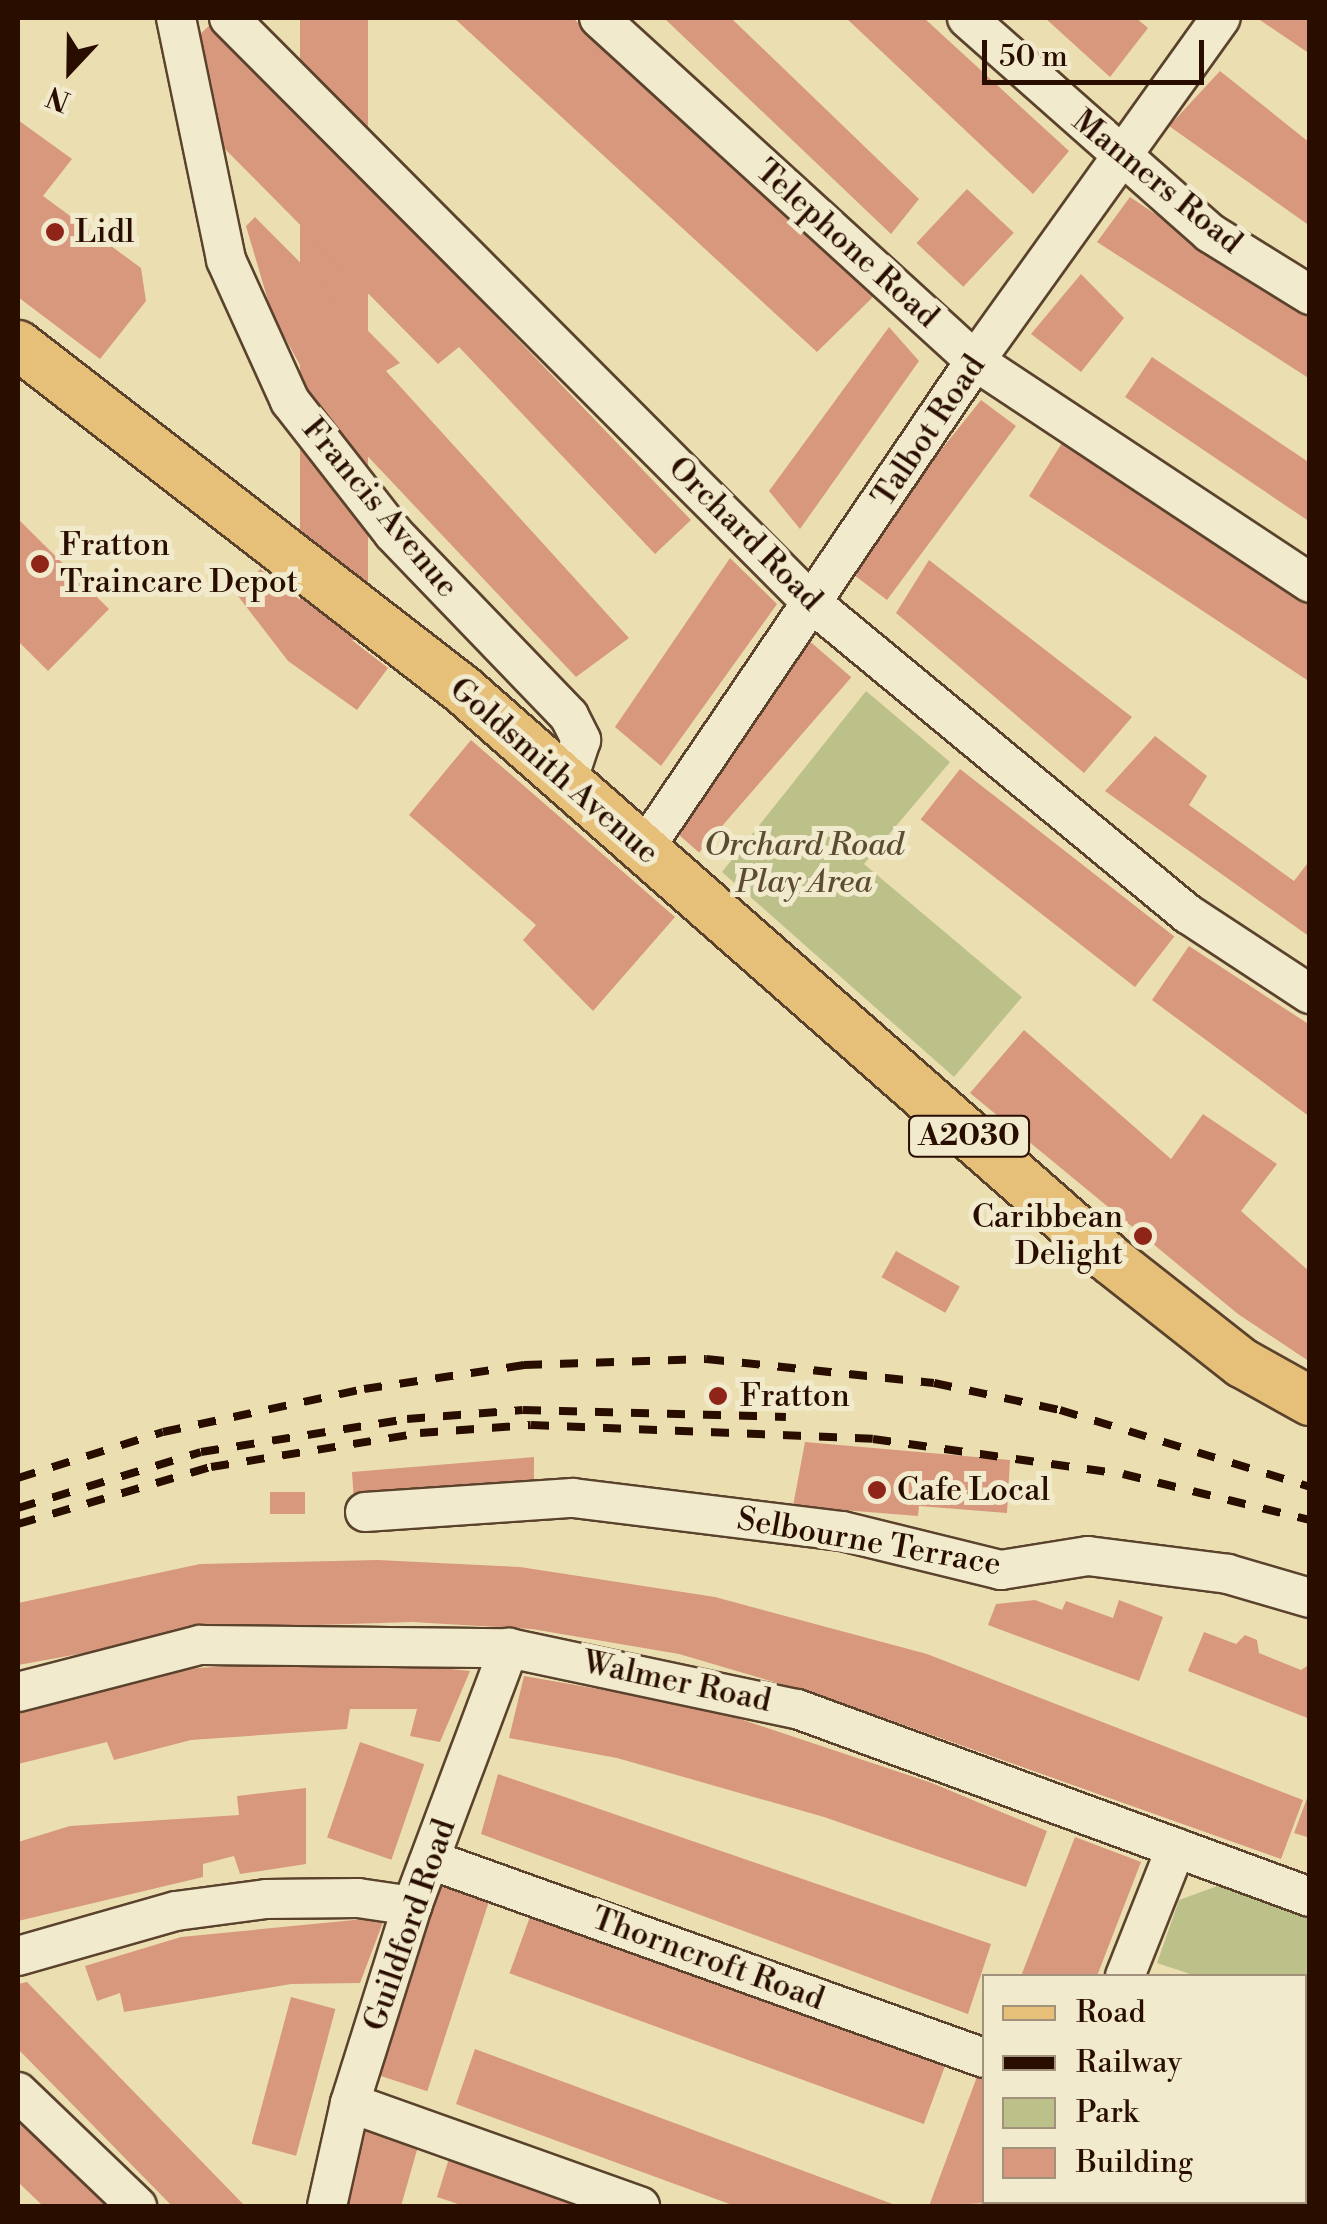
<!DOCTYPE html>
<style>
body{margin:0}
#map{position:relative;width:1327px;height:2224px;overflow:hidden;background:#ebdfb2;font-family:"Libre Bodoni",serif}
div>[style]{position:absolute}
.green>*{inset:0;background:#bcc089}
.building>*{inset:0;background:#d7987d;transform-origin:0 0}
.roads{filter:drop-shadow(2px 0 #5a422c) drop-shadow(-2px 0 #5a422c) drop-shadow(0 2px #5a422c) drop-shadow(0 -2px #5a422c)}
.minor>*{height:38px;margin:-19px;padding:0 19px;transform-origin:19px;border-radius:19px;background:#f2eacd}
.major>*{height:48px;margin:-24px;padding:0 24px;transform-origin:24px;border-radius:24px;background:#e6c079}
.rail>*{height:8px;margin-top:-4px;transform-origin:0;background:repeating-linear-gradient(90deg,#290e00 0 18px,transparent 0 36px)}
.dots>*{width:28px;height:28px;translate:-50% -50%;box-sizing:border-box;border:5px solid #f2eacd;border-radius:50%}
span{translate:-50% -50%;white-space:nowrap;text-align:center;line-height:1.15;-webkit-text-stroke:10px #f2eacd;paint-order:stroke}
.shield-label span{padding:2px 8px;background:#f2eacd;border:2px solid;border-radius:8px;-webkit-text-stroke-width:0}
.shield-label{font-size:30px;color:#290e00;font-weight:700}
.street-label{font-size:32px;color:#290e00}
.poi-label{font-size:32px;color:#290e00}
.left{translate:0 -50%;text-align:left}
.right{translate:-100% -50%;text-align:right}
.park-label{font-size:32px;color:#5c4c30;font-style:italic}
.frame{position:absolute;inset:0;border:20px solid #290e00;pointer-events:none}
.legend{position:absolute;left:982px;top:1974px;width:325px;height:230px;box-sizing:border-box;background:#f2eacd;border:2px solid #a2927b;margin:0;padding:12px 18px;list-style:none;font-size:30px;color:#290e00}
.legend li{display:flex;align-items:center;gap:20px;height:50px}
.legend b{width:50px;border:2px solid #a2927b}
.north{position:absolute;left:20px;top:20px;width:100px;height:100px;-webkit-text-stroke:8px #f2eacd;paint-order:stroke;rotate:202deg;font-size:28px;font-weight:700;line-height:40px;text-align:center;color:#290e00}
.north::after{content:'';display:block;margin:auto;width:35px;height:45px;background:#290e00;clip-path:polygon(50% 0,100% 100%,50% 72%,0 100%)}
.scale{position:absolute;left:982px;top:40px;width:222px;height:45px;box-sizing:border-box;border:5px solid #290e00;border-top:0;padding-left:12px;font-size:30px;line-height:35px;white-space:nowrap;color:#290e00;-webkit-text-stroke:8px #f2eacd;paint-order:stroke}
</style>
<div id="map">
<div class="green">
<div style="clip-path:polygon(866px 691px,950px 762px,864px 864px,1022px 997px,954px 1077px,722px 872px)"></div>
<div style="clip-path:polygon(1223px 1884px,1309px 1917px,1309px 2016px,1304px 1976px,1196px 1976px,1157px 1963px,1179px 1900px)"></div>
</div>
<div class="building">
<div style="left:300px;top:18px;width:68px;height:622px"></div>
<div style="clip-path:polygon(454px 18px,573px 18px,875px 295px,817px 352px)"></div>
<div style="clip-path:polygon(664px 18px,731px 18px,919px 199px,891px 234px)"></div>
<div style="clip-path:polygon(846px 18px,924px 18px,1069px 151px,1033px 194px)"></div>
<div style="clip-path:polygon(1045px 18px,1136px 18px,1148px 28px,1110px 77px)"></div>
<div style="clip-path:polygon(1257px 18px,1310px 18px,1310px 54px)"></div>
<div style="clip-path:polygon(213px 22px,691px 520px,655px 554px,459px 347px,438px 364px,223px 147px,196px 38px)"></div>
<div style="clip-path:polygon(1220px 71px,1310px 143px,1310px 226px,1169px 126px)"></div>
<div style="clip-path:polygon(18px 120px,72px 159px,43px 196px,141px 268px,146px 301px,100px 359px,18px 297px)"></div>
<div style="left:967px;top:189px;width:64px;height:74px;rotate:43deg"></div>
<div style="clip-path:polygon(1130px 197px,1310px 318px,1310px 379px,1097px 242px)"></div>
<div style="clip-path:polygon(255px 217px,400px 363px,386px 371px,629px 638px,576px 677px,325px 411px,272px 314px,246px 226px)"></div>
<div style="clip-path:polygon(1081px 274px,1124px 318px,1081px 372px,1031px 334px)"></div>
<div style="clip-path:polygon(889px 327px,919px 361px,800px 529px,769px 491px)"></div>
<div style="clip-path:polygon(1152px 357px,1310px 463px,1310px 522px,1125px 397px)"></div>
<div style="clip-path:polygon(981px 400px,1016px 426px,887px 600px,846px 569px)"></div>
<div style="clip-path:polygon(1065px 438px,1310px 603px,1310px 682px,1029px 496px)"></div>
<div style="clip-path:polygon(18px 519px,109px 609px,48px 671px,18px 641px)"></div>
<div style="clip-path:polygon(730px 558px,777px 604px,661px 766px,615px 727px)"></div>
<div style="clip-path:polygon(929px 560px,1132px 717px,1084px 773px,896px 613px)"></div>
<div style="clip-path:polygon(260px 569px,388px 668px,357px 710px,288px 661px,238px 596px)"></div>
<div style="left:806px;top:638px;width:60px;height:232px;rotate:41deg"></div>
<div style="clip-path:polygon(1155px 736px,1207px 776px,1189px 805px,1294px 881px,1310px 860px,1310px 937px,1105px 791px)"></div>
<div style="clip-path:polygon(471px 740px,675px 917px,593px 1011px,523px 940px,536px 925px,409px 815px)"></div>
<div style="left:960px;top:769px;width:272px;height:64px;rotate:38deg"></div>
<div style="clip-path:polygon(1189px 946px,1310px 1025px,1310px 1117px,1152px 1000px)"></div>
<div style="clip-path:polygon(1024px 1030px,1171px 1159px,1203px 1114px,1277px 1164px,1241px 1211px,1310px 1272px,1310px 1362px,1238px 1314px,970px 1093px)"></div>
<div style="left:896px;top:1251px;width:73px;height:30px;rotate:29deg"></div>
<div style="clip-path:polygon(805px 1442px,1010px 1460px,1007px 1513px,919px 1506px,918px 1516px,793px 1506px)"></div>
<div style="clip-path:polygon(534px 1457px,534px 1495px,354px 1502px,352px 1472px)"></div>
<div style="left:270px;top:1492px;width:35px;height:22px"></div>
<div style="clip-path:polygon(378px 1560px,520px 1567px,715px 1597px,927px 1654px,1303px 1800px,1281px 1859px,825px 1697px,679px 1654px,532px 1629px,412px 1622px,223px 1628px,18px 1665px,18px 1603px,200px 1564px)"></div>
<div style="clip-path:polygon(1035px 1600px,1062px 1610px,1066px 1601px,1113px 1618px,1119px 1600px,1163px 1617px,1139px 1681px,988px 1625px,996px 1604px)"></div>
<div style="clip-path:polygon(1204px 1632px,1236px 1644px,1245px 1635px,1257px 1640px,1259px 1653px,1301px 1670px,1310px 1664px,1310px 1719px,1188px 1671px)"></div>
<div style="clip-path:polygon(345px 1658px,470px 1671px,440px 1742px,410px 1736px,417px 1709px,350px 1709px,347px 1729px,191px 1740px,114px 1760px,107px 1742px,18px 1764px,18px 1711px,184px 1669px)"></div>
<div style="clip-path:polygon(524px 1676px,707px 1708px,932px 1783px,1047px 1831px,1026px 1887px,824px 1817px,617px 1758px,509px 1738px)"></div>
<div style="left:360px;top:1742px;width:68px;height:101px;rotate:19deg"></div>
<div style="clip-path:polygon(498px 1774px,991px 1944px,968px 2014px,481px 1834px)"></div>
<div style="clip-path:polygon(306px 1788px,306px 1864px,240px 1874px,234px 1856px,203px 1864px,203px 1877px,18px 1921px,18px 1842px,70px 1826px,239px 1815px,237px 1796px)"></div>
<div style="clip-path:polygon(1309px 1793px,1310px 1793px,1310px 1838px,1294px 1833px)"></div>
<div style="clip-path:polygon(1075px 1837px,1141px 1862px,1097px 1976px,1021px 1976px)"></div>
<div style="left:438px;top:1877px;width:56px;height:207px;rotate:18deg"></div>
<div style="left:531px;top:1914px;width:441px;height:63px;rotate:20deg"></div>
<div style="clip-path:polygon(385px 1917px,360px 1983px,291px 1984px,124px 2012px,120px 1993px,97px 2001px,85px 1966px,181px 1937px)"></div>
<div style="clip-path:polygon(27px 1982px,245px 2206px,172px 2206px,18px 2049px,18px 1984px)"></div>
<div style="left:291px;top:1997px;width:46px;height:152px;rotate:15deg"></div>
<div style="clip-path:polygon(1304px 2017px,1310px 2018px,1305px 2069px,1304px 2069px)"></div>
<div style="clip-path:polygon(475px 2049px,898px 2206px,735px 2206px,456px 2104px)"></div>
<div style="clip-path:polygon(978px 2074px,984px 2076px,984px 2202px,1006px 2202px,929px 2206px)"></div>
<div style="clip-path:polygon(355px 2117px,419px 2143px,401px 2206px,337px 2206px)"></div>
<div style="clip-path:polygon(18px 2120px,109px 2206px,43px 2206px,18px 2182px)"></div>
<div style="clip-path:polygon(451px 2152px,603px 2206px,464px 2206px,437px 2197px)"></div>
<div style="clip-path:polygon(1074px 2202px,1125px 2202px,1072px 2206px)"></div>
<div style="clip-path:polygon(1218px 2202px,1271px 2202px,1216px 2206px)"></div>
</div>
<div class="roads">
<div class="minor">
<div style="left:176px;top:18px;width:247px;rotate:78.3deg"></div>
<div style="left:226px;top:260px;width:155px;rotate:65.6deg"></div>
<div style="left:290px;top:401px;width:167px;rotate:52deg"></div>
<div style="left:393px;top:533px;width:254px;rotate:46.1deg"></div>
<div style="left:569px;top:716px;width:27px;rotate:63deg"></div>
<div style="left:581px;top:740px;width:44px;rotate:108.4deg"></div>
<div style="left:229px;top:18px;width:827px;rotate:45.1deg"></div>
<div style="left:813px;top:604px;width:487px;rotate:39.6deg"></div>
<div style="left:1188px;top:914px;width:146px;rotate:33.3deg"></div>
<div style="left:599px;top:18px;width:509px;rotate:42.37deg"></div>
<div style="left:975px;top:361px;width:402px;rotate:33.5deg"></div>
<div style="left:967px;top:18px;width:324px;rotate:41.5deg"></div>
<div style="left:1210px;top:233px;width:118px;rotate:31.8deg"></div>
<div style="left:644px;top:849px;width:590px;rotate:-55.85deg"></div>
<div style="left:975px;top:361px;width:422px;rotate:-54.4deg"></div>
<div style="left:365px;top:1512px;width:208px;rotate:-3.9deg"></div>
<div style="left:573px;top:1498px;width:271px;rotate:7deg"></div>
<div style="left:842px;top:1531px;width:164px;rotate:13.8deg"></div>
<div style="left:1001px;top:1570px;width:88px;rotate:-9.1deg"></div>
<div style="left:1088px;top:1556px;width:141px;rotate:7.3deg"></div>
<div style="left:1228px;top:1574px;width:85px;rotate:16.3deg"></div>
<div style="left:18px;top:1692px;width:188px;rotate:-14.5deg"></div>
<div style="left:200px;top:1645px;width:309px;rotate:0.6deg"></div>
<div style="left:509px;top:1648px;width:294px;rotate:12deg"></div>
<div style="left:797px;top:1709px;width:546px;rotate:20.13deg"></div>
<div style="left:431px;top:1860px;width:587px;rotate:19.7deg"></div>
<div style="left:18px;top:1956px;width:164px;rotate:-15.9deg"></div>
<div style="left:176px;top:1911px;width:91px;rotate:-7.6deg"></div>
<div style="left:266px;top:1899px;width:92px;rotate:-0.6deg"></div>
<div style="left:358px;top:1898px;width:55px;rotate:8.4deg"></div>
<div style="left:1125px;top:1976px;width:138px;rotate:-68.3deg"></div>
<div style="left:18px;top:2092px;width:165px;rotate:43.8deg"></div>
<div style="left:350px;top:2103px;width:308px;rotate:19.6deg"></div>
<div style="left:327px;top:2206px;width:106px;rotate:-77.4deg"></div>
<div style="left:350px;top:2103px;width:207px;rotate:-72.5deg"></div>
<div style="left:412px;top:1906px;width:276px;rotate:-69.4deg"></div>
<div style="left:1038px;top:2206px;width:4px;rotate:-63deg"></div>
</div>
<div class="major">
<div style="left:18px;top:345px;width:562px;rotate:37.77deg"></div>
<div style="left:462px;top:689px;width:864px;rotate:41.34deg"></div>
<div style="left:1111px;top:1260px;width:167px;rotate:38.2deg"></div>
<div style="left:1242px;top:1363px;width:78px;rotate:29.2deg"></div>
</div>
</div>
<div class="rail">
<div style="left:18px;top:1478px;width:152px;rotate:-17.6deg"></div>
<div style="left:163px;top:1432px;width:206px;rotate:-12.1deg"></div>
<div style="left:364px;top:1389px;width:162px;rotate:-8.5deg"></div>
<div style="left:524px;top:1365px;width:182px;rotate:-1.9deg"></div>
<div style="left:706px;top:1359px;width:229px;rotate:6deg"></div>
<div style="left:934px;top:1383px;width:129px;rotate:12.1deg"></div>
<div style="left:1060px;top:1410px;width:262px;rotate:17.1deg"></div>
<div style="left:18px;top:1508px;width:191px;rotate:-17deg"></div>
<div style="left:201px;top:1452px;width:209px;rotate:-9.1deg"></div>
<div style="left:407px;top:1419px;width:116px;rotate:-4.4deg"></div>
<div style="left:523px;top:1410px;width:263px;rotate:1.5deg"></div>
<div style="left:18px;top:1524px;width:201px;rotate:-16.5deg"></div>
<div style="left:211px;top:1467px;width:212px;rotate:-9.2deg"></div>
<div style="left:420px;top:1433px;width:111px;rotate:-4.1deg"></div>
<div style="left:531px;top:1425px;width:342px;rotate:2.3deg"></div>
<div style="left:873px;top:1439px;width:252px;rotate:8deg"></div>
<div style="left:1123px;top:1474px;width:193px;rotate:13.8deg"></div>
</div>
<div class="dots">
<div style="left:55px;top:232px;background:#8f2418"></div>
<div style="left:40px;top:564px;background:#8f2418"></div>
<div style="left:1143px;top:1236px;background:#8f2418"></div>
<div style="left:718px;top:1396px;background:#8f2418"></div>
<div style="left:877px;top:1490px;background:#8f2418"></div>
</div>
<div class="shield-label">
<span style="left:969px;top:1136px">A2030</span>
</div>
<div class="street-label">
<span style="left:1157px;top:182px;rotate:39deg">Manners Road</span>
<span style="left:847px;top:244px;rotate:42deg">Telephone Road</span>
<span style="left:929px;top:431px;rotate:-56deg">Talbot Road</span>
<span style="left:380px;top:508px;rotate:50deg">Francis Avenue</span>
<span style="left:745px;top:534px;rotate:45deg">Orchard Road</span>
<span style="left:554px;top:771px;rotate:41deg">Goldsmith Avenue</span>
<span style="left:869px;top:1542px;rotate:10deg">Selbourne Terrace</span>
<span style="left:677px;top:1682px;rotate:12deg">Walmer Road</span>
<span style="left:410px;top:1925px;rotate:-71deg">Guildford Road</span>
<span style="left:708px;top:1959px;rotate:20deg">Thorncroft Road</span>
</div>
<div class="poi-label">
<span class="left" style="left:75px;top:232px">Lidl</span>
<span class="left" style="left:60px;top:564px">Fratton<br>Traincare Depot</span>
<span class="right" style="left:1123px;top:1236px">Caribbean<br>Delight</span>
<span class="left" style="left:740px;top:1396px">Fratton</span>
<span class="left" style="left:897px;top:1490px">Cafe Local</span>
</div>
<div class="park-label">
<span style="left:804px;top:864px">Orchard Road<br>Play Area</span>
</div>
<div class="frame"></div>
<ul class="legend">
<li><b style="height:12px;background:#e6c079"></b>Road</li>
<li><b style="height:12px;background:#290e00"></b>Railway</li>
<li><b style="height:28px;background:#bcc089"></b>Park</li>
<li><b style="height:28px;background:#d7987d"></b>Building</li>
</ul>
<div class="north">N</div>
<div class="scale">50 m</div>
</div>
